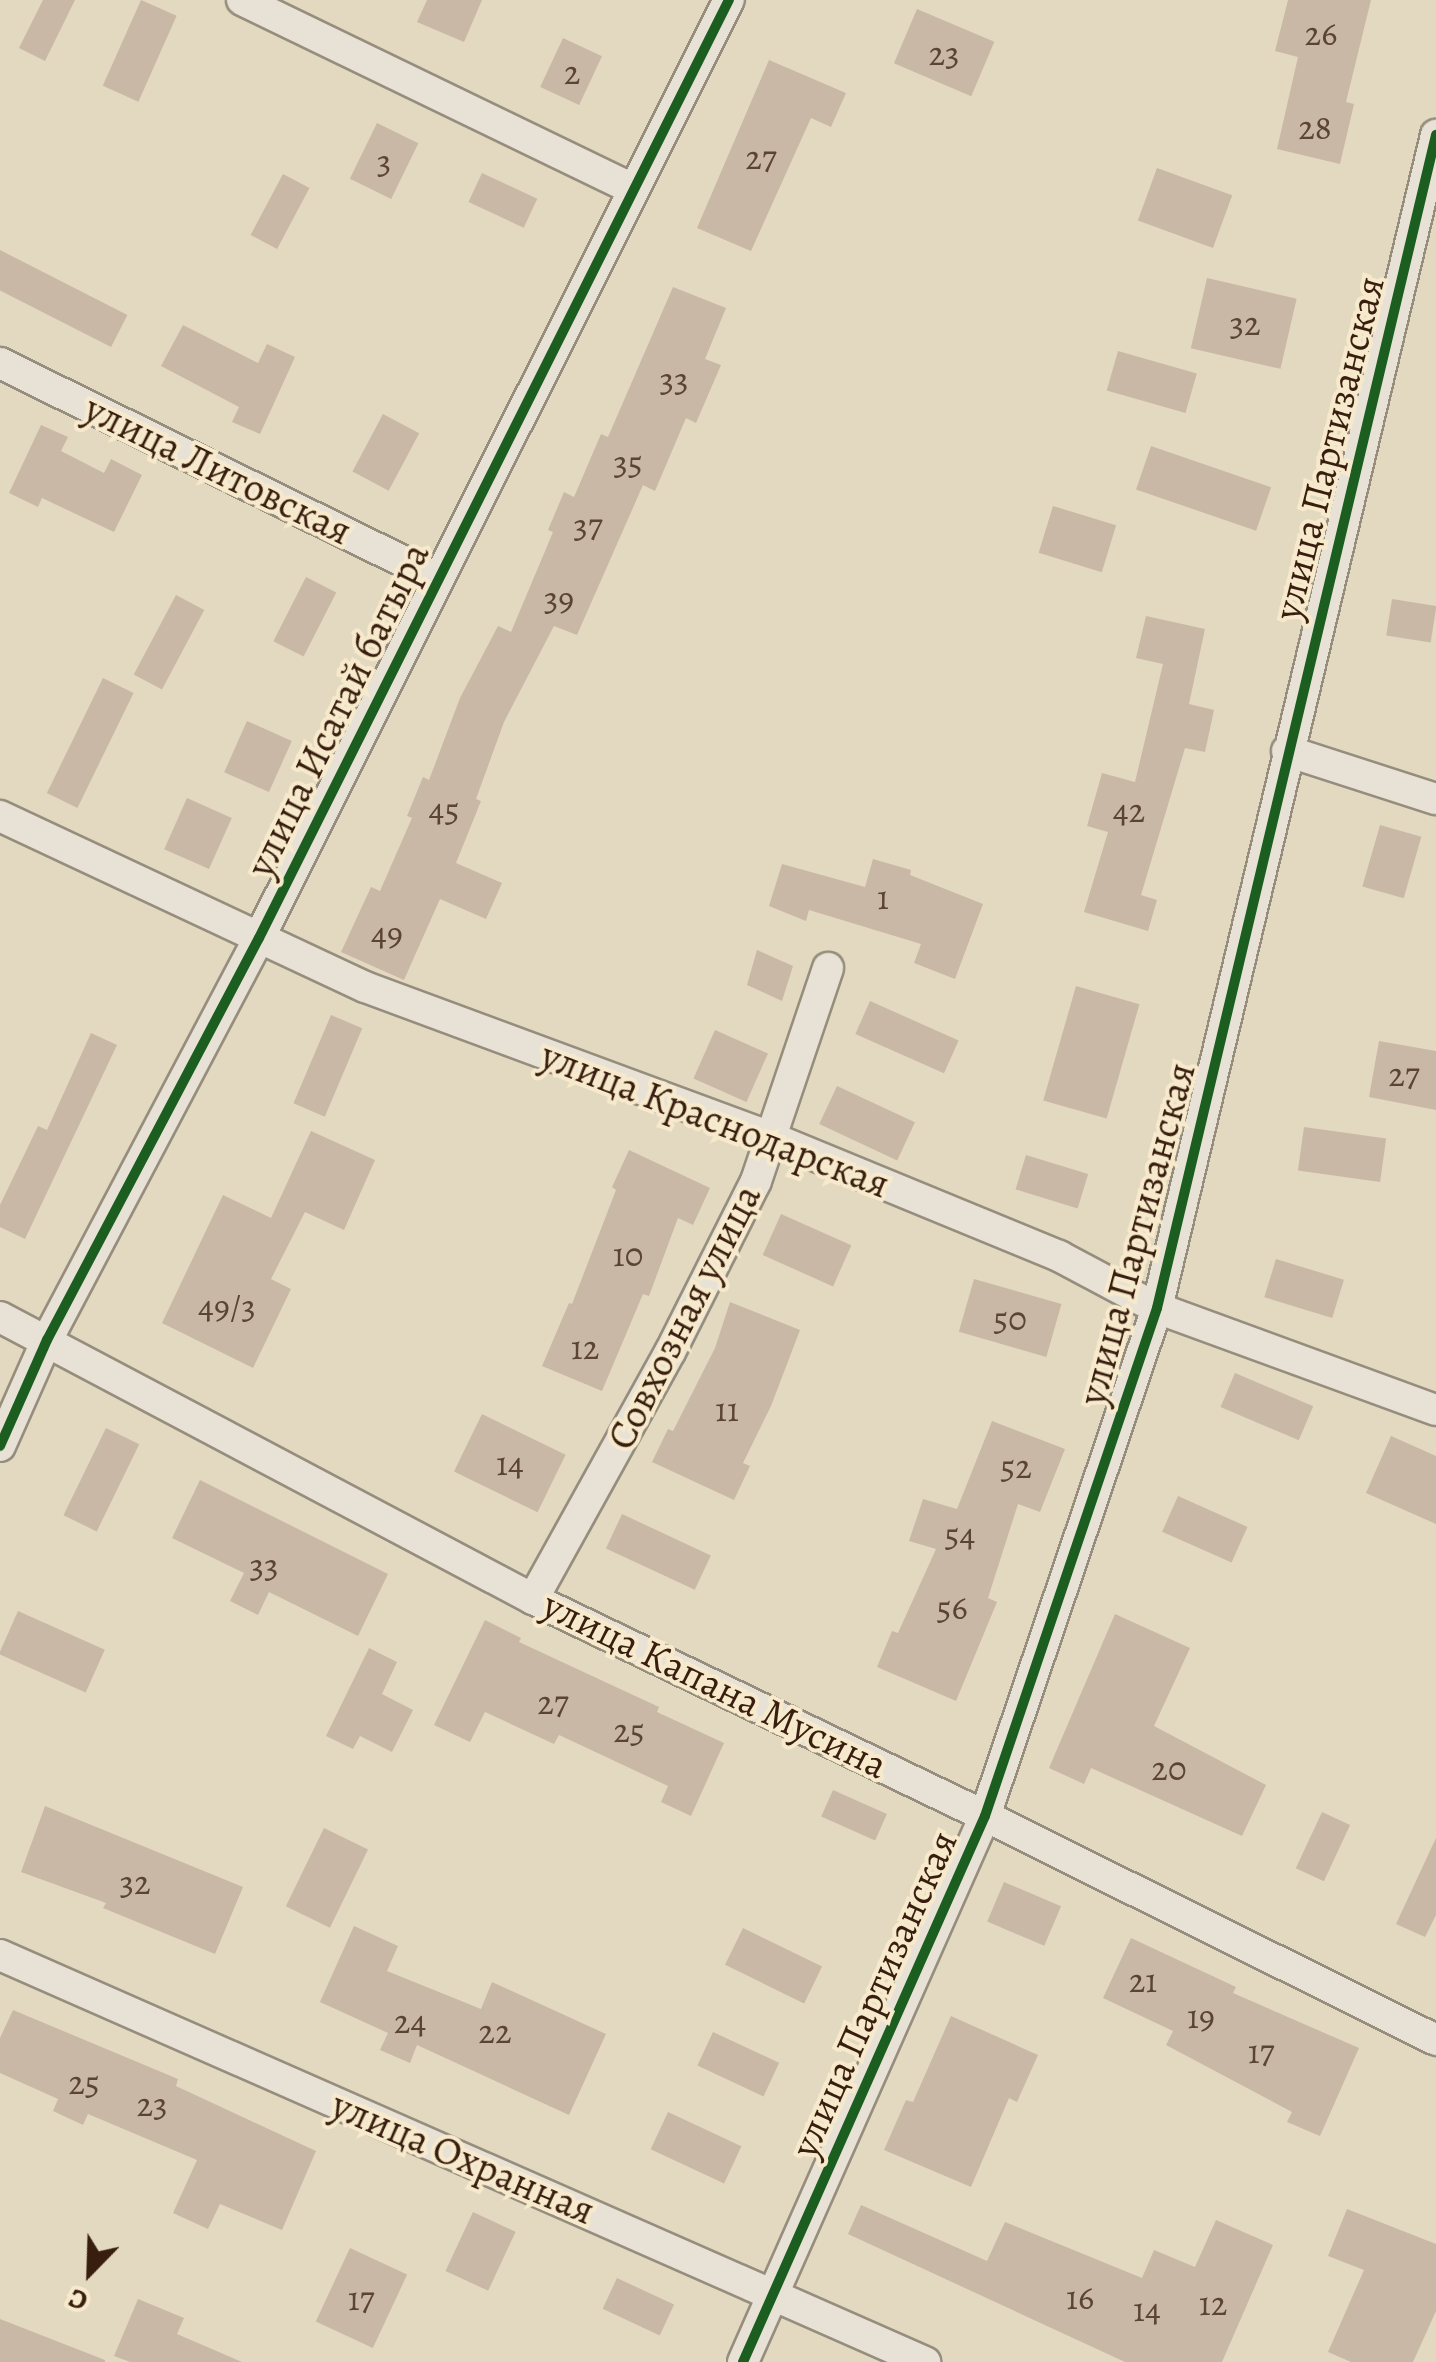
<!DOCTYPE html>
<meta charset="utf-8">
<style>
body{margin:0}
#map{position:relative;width:1436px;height:2362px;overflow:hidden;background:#e3d9c0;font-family:Alegreya,serif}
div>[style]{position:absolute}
.building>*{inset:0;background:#c9b8a5;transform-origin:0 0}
.roads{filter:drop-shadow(2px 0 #968d7d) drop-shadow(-2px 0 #968d7d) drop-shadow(0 2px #968d7d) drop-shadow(0 -2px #968d7d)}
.minor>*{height:30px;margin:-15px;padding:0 15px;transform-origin:15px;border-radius:15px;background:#e8e2d6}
.cycleway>*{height:10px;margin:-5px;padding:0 5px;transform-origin:5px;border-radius:5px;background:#1b5e20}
span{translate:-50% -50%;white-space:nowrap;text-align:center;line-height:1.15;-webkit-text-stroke:8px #f7eacc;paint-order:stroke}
.number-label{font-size:35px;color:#5c4434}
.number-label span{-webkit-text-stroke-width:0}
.street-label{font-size:40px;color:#381e0f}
.north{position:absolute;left:40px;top:2222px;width:100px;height:100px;-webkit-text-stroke:8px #f7eacc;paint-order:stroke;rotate:203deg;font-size:28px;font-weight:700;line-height:40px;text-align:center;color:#381e0f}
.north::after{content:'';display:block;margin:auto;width:35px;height:45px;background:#381e0f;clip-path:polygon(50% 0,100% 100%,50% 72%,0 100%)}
</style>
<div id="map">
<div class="building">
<div style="clip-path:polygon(43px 0,75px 0,45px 61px,19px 48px)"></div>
<div style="left:141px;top:0;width:39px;height:94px;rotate:24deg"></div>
<div style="clip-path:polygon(427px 0,482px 0,464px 42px,417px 22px)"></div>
<div style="clip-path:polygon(1288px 0,1371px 0,1346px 102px,1354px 104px,1340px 164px,1277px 149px,1298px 57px,1275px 51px)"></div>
<div style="left:917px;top:9px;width:84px;height:59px;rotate:23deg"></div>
<div style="left:563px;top:38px;width:43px;height:54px;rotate:25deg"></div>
<div style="clip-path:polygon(769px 60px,846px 93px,831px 127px,811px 118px,751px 251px,697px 228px)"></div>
<div style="left:377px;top:123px;width:46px;height:62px;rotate:26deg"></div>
<div style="left:1157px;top:168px;width:80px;height:56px;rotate:20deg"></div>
<div style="left:482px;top:173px;width:61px;height:32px;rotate:25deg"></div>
<div style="left:283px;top:174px;width:30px;height:69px;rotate:28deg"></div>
<div style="left:0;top:250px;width:143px;height:36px;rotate:27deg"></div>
<div style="left:1207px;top:278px;width:92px;height:72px;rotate:13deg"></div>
<div style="clip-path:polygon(673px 287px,726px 308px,705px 359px,721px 365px,696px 423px,686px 418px,655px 491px,643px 485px,577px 635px,554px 626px,504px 722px,476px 799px,481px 801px,456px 863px,502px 883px,486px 919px,440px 899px,404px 980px,341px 952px,371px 887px,380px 891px,412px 818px,407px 816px,423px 777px,429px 780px,460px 698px,498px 626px,511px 632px,553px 532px,548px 530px,564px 492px,574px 497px,601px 434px,608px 437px)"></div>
<div style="clip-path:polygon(183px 325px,258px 363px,267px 344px,295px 357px,260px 434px,232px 422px,239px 407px,161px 366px)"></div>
<div style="left:1118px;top:351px;width:82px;height:41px;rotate:16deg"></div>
<div style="left:383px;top:414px;width:41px;height:65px;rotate:28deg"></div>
<div style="clip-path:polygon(41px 425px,68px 437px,61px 451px,104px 473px,111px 459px,142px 475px,114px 532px,42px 498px,38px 507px,9px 493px)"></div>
<div style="left:1151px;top:446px;width:127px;height:46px;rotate:19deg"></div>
<div style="left:1053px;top:506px;width:66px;height:49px;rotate:17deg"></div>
<div style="left:306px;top:577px;width:34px;height:72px;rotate:27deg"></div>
<div style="left:176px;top:595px;width:32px;height:90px;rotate:28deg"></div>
<div style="left:1392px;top:599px;width:45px;height:37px;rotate:9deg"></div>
<div style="clip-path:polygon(1146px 616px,1205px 629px,1189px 704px,1214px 710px,1205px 752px,1185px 748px,1141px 895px,1157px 900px,1148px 931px,1084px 912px,1108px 832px,1087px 826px,1102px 773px,1135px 782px,1163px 664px,1136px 658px)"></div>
<div style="left:103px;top:678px;width:34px;height:128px;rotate:26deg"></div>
<div style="left:247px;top:721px;width:49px;height:56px;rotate:24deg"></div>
<div style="left:187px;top:798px;width:49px;height:56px;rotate:24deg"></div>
<div style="left:1380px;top:825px;width:43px;height:64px;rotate:16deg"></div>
<div style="clip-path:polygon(873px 859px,911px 870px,910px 875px,983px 904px,955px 979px,914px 963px,921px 944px,809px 910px,806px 921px,769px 906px,782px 864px,865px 887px)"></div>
<div style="clip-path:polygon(757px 950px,793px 966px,782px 1001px,747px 985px)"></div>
<div style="left:1076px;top:986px;width:66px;height:119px;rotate:16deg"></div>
<div style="left:870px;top:1001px;width:97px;height:36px;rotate:24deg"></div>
<div style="left:331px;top:1015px;width:34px;height:96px;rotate:23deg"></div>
<div style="left:715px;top:1030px;width:58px;height:53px;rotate:24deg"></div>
<div style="clip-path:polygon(91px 1033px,117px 1045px,25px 1239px,0 1227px,0 1205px,38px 1126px,47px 1130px)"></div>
<div style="clip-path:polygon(1379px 1041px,1436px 1051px,1436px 1110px,1369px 1097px)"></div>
<div style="left:837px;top:1086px;width:86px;height:42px;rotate:25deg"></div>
<div style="left:1304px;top:1127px;width:83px;height:44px;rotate:8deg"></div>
<div style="clip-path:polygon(311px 1131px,375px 1160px,344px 1230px,305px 1212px,271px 1279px,291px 1289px,253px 1368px,162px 1323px,223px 1195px,271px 1218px)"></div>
<div style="clip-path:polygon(629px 1150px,710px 1188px,693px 1225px,678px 1218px,649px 1296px,643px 1294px,602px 1391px,542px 1366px,569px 1303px,572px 1304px,616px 1190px,612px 1187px)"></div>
<div style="left:1026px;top:1155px;width:65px;height:36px;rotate:17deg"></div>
<div style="left:781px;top:1214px;width:77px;height:45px;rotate:24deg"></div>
<div style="left:1276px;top:1259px;width:71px;height:40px;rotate:17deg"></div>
<div style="left:974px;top:1279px;width:91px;height:55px;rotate:16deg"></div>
<div style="clip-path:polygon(730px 1302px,800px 1330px,771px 1406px,743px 1463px,750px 1466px,734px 1500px,652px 1462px,668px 1429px,673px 1431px,715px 1348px)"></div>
<div style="left:1235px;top:1373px;width:85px;height:37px;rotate:23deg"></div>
<div style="left:482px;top:1414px;width:93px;height:64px;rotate:26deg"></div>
<div style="clip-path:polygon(992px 1421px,1065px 1449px,1040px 1512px,1018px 1504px,988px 1598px,997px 1602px,956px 1701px,877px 1667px,892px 1631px,898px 1633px,936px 1549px,909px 1541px,923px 1499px,957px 1509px)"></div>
<div style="left:106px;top:1428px;width:37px;height:97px;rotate:26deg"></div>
<div style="clip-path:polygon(1391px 1436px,1436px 1456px,1436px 1524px,1366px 1493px)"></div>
<div style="clip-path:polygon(200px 1480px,388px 1574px,358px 1636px,269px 1592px,258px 1615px,230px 1601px,244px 1573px,172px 1538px)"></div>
<div style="left:1178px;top:1496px;width:76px;height:39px;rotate:24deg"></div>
<div style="left:622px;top:1514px;width:98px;height:38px;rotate:25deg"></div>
<div style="left:18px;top:1611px;width:95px;height:47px;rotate:24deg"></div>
<div style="clip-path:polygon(1115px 1614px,1190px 1648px,1154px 1726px,1266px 1785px,1242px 1836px,1091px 1768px,1084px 1784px,1049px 1768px)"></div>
<div style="clip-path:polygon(485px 1620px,521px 1638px,519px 1642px,659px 1707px,657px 1712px,724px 1743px,691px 1816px,661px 1802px,668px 1786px,559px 1735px,554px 1744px,485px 1712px,470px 1742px,434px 1725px)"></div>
<div style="clip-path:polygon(369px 1648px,397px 1662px,382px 1694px,413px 1710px,392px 1752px,360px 1736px,353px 1749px,326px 1736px)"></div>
<div style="left:833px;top:1790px;width:59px;height:29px;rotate:24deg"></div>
<div style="clip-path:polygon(45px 1806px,243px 1887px,215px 1954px,103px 1908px,106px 1903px,21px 1872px)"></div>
<div style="left:1322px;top:1812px;width:31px;height:62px;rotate:25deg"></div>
<div style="left:324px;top:1828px;width:49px;height:87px;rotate:26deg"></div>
<div style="clip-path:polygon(1436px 1838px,1436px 1915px,1425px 1937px,1396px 1924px)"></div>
<div style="left:1004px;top:1882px;width:62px;height:43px;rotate:23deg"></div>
<div style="clip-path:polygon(354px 1926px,398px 1946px,387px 1971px,481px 2009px,492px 1982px,606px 2034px,569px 2115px,417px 2045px,410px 2063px,380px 2050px,388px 2033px,320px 2002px)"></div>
<div style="left:743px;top:1928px;width:88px;height:41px;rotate:26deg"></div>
<div style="clip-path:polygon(1131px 1938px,1236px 1987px,1233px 1993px,1359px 2048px,1320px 2136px,1287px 2122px,1292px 2112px,1166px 2045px,1173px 2031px,1103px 1998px)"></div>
<div style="clip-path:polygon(13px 2010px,178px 2079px,176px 2086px,316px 2151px,282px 2230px,220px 2204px,208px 2229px,173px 2213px,197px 2160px,88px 2114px,83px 2125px,53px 2111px,58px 2099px,0 2073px,0 2038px)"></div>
<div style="clip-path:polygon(951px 2016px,1038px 2055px,1017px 2102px,1009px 2098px,971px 2187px,884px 2150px,906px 2100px,913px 2102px)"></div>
<div style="left:713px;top:2032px;width:73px;height:37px;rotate:25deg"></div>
<div style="left:668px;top:2112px;width:81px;height:41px;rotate:25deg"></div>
<div style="clip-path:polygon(861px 2205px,987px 2261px,1005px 2222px,1142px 2278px,1154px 2250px,1195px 2267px,1216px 2220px,1273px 2245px,1222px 2362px,1125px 2362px,848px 2234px)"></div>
<div style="clip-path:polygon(1347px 2209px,1436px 2244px,1436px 2311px,1413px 2362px,1351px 2362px,1328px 2352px,1364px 2270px,1328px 2256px)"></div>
<div style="left:473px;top:2212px;width:47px;height:65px;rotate:25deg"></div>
<div style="left:350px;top:2248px;width:63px;height:81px;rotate:25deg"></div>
<div style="left:617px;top:2278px;width:63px;height:34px;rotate:25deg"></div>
<div style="clip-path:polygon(138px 2299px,184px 2318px,177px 2334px,242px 2362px,130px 2362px,114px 2356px)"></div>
<div style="clip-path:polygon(0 2319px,105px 2360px,105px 2362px,0 2362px)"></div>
</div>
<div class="roads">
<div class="minor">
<div style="left:242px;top:0;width:434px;rotate:25.8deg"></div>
<div style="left:0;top:363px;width:487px;rotate:26.2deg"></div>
<div style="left:1287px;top:751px;width:157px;rotate:17.9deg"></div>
<div style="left:0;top:816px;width:403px;rotate:25.1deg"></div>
<div style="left:365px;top:987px;width:432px;rotate:20.3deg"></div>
<div style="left:770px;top:1137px;width:313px;rotate:22.4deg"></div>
<div style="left:1059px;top:1256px;width:111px;rotate:28deg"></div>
<div style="left:1157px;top:1308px;width:297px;rotate:20.1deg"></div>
<div style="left:0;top:1317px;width:603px;rotate:27.88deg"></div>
<div style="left:533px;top:1599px;width:501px;rotate:25.65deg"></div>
<div style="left:985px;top:1816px;width:504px;rotate:26.41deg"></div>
<div style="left:0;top:1446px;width:116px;rotate:-66.1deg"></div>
<div style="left:47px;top:1340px;width:454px;rotate:-62.2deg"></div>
<div style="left:259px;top:938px;width:1049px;rotate:-63.39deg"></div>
<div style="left:533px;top:1599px;width:282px;rotate:-61deg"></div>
<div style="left:670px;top:1352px;width:191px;rotate:-63.3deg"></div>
<div style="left:756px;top:1181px;width:225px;rotate:-71.3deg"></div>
<div style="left:0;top:1955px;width:1011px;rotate:23.75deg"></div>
<div style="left:743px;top:2362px;width:597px;rotate:-66.1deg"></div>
<div style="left:985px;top:1816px;width:536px;rotate:-71.29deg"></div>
<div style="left:1157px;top:1308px;width:1206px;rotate:-76.62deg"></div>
</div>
</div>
<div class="cycleway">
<div style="left:0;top:1446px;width:116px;rotate:-66.1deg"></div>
<div style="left:47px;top:1340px;width:454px;rotate:-62.2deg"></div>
<div style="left:259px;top:938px;width:1049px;rotate:-63.39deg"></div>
<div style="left:743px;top:2362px;width:597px;rotate:-66.1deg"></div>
<div style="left:985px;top:1816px;width:536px;rotate:-71.29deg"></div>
<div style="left:1157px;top:1308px;width:1206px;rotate:-76.62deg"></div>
</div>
<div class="number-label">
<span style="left:1321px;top:33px">26</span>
<span style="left:944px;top:53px">23</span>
<span style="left:572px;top:72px">2</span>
<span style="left:1315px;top:127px">28</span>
<span style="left:761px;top:157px">27</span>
<span style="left:384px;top:161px">3</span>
<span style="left:1245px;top:323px">32</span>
<span style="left:674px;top:379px">33</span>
<span style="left:628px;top:462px">35</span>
<span style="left:588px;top:525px">37</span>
<span style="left:559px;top:598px">39</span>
<span style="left:444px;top:809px">45</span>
<span style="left:1129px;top:810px">42</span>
<span style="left:883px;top:897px">1</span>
<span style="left:387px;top:933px">49</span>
<span style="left:1404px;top:1074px">27</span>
<span style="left:628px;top:1254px">10</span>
<span style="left:227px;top:1306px">49/3</span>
<span style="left:1010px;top:1318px">50</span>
<span style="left:585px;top:1347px">12</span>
<span style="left:727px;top:1409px">11</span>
<span style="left:510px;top:1463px">14</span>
<span style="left:1016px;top:1466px">52</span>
<span style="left:960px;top:1534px">54</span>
<span style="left:264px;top:1565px">33</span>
<span style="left:952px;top:1607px">56</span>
<span style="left:553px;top:1702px">27</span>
<span style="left:629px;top:1730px">25</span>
<span style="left:1169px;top:1768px">20</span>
<span style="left:135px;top:1882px">32</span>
<span style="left:1143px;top:1980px">21</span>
<span style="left:1201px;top:2016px">19</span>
<span style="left:410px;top:2021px">24</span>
<span style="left:495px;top:2031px">22</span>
<span style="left:1261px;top:2051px">17</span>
<span style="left:84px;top:2082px">25</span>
<span style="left:152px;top:2104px">23</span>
<span style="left:1080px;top:2297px">16</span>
<span style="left:361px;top:2298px">17</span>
<span style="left:1213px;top:2303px">12</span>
<span style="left:1147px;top:2309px">14</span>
</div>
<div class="street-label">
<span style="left:1329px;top:448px;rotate:-76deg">улица Партизанская</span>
<span style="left:218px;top:470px;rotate:26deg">улица Литовская</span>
<span style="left:338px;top:710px;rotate:-64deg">улица Исатай батыра</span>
<span style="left:715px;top:1120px;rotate:21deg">улица Краснодарская</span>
<span style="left:1137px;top:1234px;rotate:-75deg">улица Партизанская</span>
<span style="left:684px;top:1317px;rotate:-63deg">Совхозная улица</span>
<span style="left:715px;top:1685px;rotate:26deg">улица Капана Мусина</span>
<span style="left:874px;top:1994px;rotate:-66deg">улица Партизанская</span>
<span style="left:463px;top:2158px;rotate:23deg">улица Охранная</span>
</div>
<div class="north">С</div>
</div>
